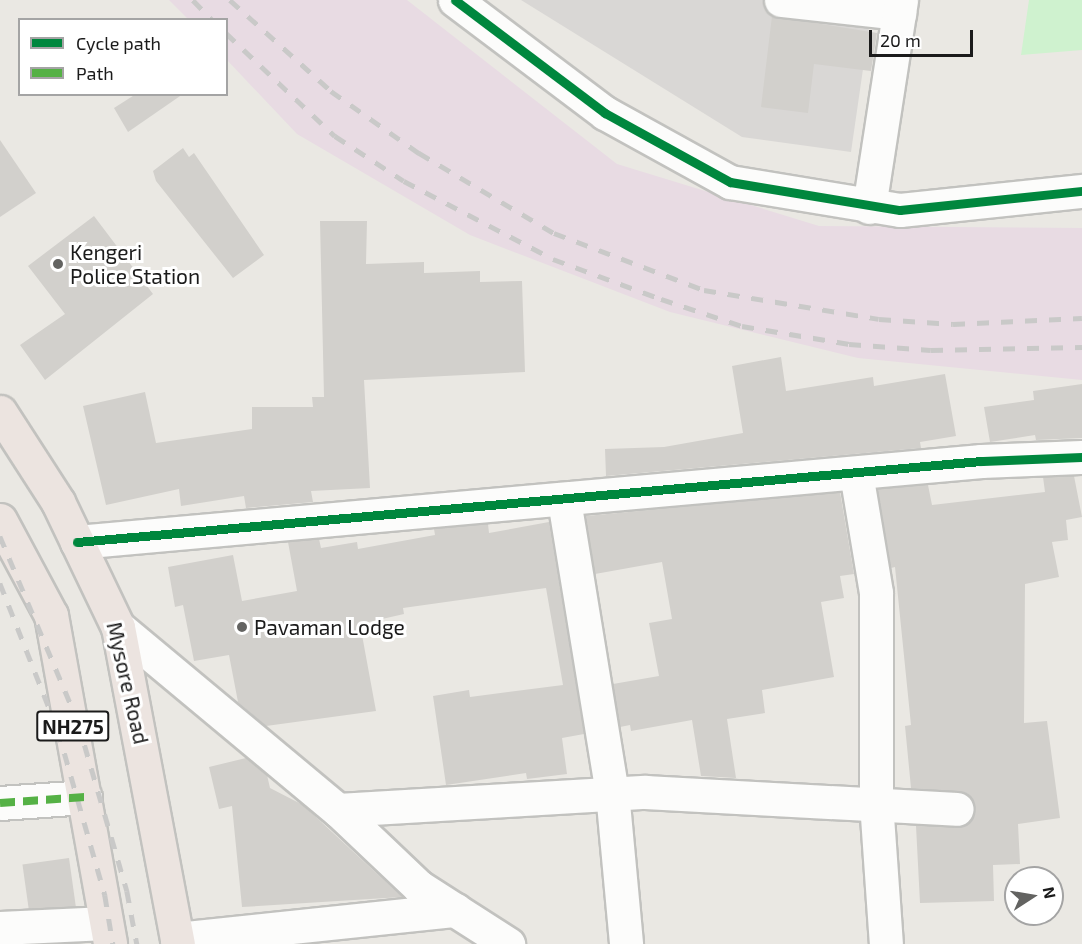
<!DOCTYPE html>
<style>
body{margin:0}
#map{position:relative;width:1082px;height:944px;overflow:hidden;background:#eae8e3;font-family:"Exo 2",sans-serif}
div>[style]{position:absolute}
.residential>*{inset:0;background:#d9d7d5}
.industrial>*{inset:0;background:#e8dbe3}
.park>*{inset:0;background:#cff2cf}
.building>*{inset:0;background:#d2d0cc;transform-origin:0 0}
.roads{filter:drop-shadow(2px 0 #c2c2bf) drop-shadow(-2px 0 #c2c2bf) drop-shadow(0 2px #c2c2bf) drop-shadow(0 -2px #c2c2bf)}
.minor>*{height:33px;margin:-16.5px;padding:0 16.5px;transform-origin:16.5px;border-radius:16.5px;background:#fcfcfb}
.tertiary>*{height:33px;margin:-16.5px;padding:0 16.5px;transform-origin:16.5px;border-radius:16.5px;background:#fcfcfb}
.trunk>*{height:33px;margin:-16.5px;padding:0 16.5px;transform-origin:16.5px;border-radius:16.5px;background:#ece4e0}
.rail>*{height:4.5px;margin-top:-2.25px;transform-origin:0;background:repeating-linear-gradient(90deg,#c9c9c8 0 12px,transparent 0 24px)}
.quiet>*{height:8px;margin-top:-4px;transform-origin:0;background:repeating-linear-gradient(90deg,#55b145 0 15px,transparent 0 23px)}
.cycleway>*{height:9px;margin:-4.5px;padding:0 4.5px;transform-origin:4.5px;border-radius:4.5px;background:#00873e}
.dots>*{width:16px;height:16px;translate:-50% -50%;box-sizing:border-box;border:3px solid #fff;border-radius:50%}
span{translate:-50% -50%;white-space:nowrap;text-align:center;line-height:1.15;-webkit-text-stroke:6px #fff;paint-order:stroke}
.shield-label span{padding:2px 4px;background:#fff;border:2px solid;border-radius:4px;-webkit-text-stroke-width:0}
.shield-label{font-size:20px;color:#1b1b1b;font-weight:700}
.poi-label{font-size:21px;color:#1b1b1b}
.left{translate:0 -50%;text-align:left}
.street-label{font-size:21px;color:#1b1b1b}
.legend{position:absolute;left:18px;top:18px;width:210px;height:78px;box-sizing:border-box;background:#fff;border:2px solid #a4a4a4;margin:0;padding:8px 10px;list-style:none;font-size:18px;color:#1b1b1b}
.legend li{display:flex;align-items:center;gap:12px;height:30px}
.legend b{width:30px;border:2px solid #a4a4a4}
.north{position:absolute;left:1004px;top:866px;width:60px;height:60px;box-sizing:border-box;background:#fff;border:2px solid #a4a4a4;border-radius:50%;rotate:78deg;font-size:16px;font-weight:700;line-height:24px;text-align:center;color:#1b1b1b}
.north::after{content:'';display:block;margin:auto;width:21px;height:27px;background:#636361;clip-path:polygon(50% 0,100% 100%,50% 72%,0 100%)}
.scale{position:absolute;left:869px;top:30px;width:104px;height:27px;box-sizing:border-box;border:3px solid #1b1b1b;border-top:0;padding-left:8px;font-size:18px;line-height:21px;white-space:nowrap;color:#1b1b1b;-webkit-text-stroke:4px #fff;paint-order:stroke}
</style>
<div id="map">
<div class="residential">
<div style="clip-path:polygon(521px 0,873px 0,851px 152px,742px 137px)"></div>
</div>
<div class="industrial">
<div style="clip-path:polygon(169px 0,407px 0,617px 164px,819px 226px,1082px 228px,1082px 380px,858px 358px,670px 312px,470px 235px,297px 134px,227px 60px,226px 20px,188px 19px)"></div>
</div>
<div class="park">
<div style="clip-path:polygon(1029px 0,1082px 0,1082px 50px,1021px 55px)"></div>
</div>
<div class="building">
<div style="clip-path:polygon(772px 16px,877px 33px,871px 71px,814px 64px,808px 113px,761px 107px)"></div>
<div style="clip-path:polygon(136px 94px,183px 94px,128px 132px,114px 108px)"></div>
<div style="clip-path:polygon(0 140px,36px 193px,0 217px)"></div>
<div style="clip-path:polygon(183px 148px,189px 157px,194px 153px,264px 255px,233px 278px,156px 181px,153px 171px)"></div>
<div style="clip-path:polygon(94px 216px,153px 294px,45px 380px,20px 345px,65px 314px,28px 266px)"></div>
<div style="clip-path:polygon(320px 221px,367px 221px,366px 264px,424px 262px,424px 273px,480px 271px,480px 282px,522px 281px,525px 372px,364px 380px,370px 488px,311px 491px,313px 502px,246px 508px,244px 496px,181px 506px,179px 489px,106px 505px,83px 406px,145px 392px,156px 443px,252px 429px,252px 407px,313px 407px,312px 397px,324px 397px)"></div>
<div style="clip-path:polygon(781px 357px,786px 391px,873px 377px,874px 386px,945px 374px,956px 436px,920px 442px,921px 448px,606px 476px,605px 449px,664px 447px,743px 433px,732px 366px)"></div>
<div style="clip-path:polygon(1082px 384px,1082px 438px,1036px 440px,1035px 435px,990px 442px,984px 407px,1034px 400px,1033px 391px)"></div>
<div style="clip-path:polygon(1074px 476px,1082px 517px,1066px 520px,1068px 540px,1052px 542px,1059px 577px,1025px 584px,1024px 723px,1047px 721px,1060px 818px,1018px 824px,1020px 864px,993px 865px,994px 901px,920px 903px,916px 826px,965px 826px,976px 809px,967px 793px,911px 788px,905px 726px,911px 725px,895px 567px,891px 568px,878px 489px,928px 485px,932px 505px,1045px 492px,1043px 477px)"></div>
<div style="clip-path:polygon(840px 492px,854px 574px,840px 576px,844px 598px,821px 602px,834px 677px,762px 690px,765px 713px,727px 719px,736px 778px,701px 776px,692px 720px,631px 731px,630px 725px,620px 727px,613px 684px,659px 676px,649px 623px,672px 619px,662px 562px,595px 574px,586px 516px)"></div>
<div style="clip-path:polygon(549px 522px,584px 734px,562px 738px,567px 774px,527px 779px,526px 773px,446px 785px,433px 696px,469px 690px,470px 697px,563px 685px,546px 588px,403px 608px,404px 614px,360px 624px,376px 711px,266px 726px,238px 702px,229px 655px,194px 661px,183px 605px,175px 607px,168px 567px,233px 555px,242px 601px,297px 591px,288px 542px,319px 539px,321px 548px,357px 542px,358px 549px,435px 535px,434px 529px,488px 524px,489px 533px)"></div>
<div style="clip-path:polygon(246px 758px,267px 775px,270px 788px,303px 805px,402px 897px,242px 907px,232px 806px,219px 809px,209px 767px)"></div>
<div style="left:69px;top:858px;width:49px;height:47px;rotate:82deg"></div>
</div>
<div class="roads">
<div class="minor">
<div style="left:781px;top:0;width:119px;rotate:6.3deg"></div>
<div style="left:869px;top:207px;width:209px;rotate:-81.2deg"></div>
<div style="left:856px;top:473px;width:122px;rotate:80.5deg"></div>
<div style="left:876px;top:593px;width:209px;rotate:90deg"></div>
<div style="left:876px;top:802px;width:142px;rotate:86deg"></div>
<div style="left:564px;top:500px;width:296px;rotate:80.7deg"></div>
<div style="left:612px;top:792px;width:153px;rotate:84.7deg"></div>
<div style="left:77px;top:542px;width:908px;rotate:-5.12deg"></div>
<div style="left:981px;top:461px;width:101px;rotate:-2.3deg"></div>
<div style="left:0;top:803px;width:85px;rotate:-4deg"></div>
<div style="left:338px;top:810px;width:308px;rotate:-3.4deg"></div>
<div style="left:645px;top:792px;width:312px;rotate:3.1deg"></div>
<div style="left:177px;top:939px;width:280px;rotate:-6deg"></div>
</div>
<div class="tertiary">
<div style="left:455px;top:0;width:188px;rotate:37deg"></div>
<div style="left:605px;top:113px;width:143px;rotate:28.9deg"></div>
<div style="left:730px;top:182px;width:172px;rotate:9.4deg"></div>
<div style="left:900px;top:210px;width:183px;rotate:-6deg"></div>
<div style="left:118px;top:627px;width:286px;rotate:39.8deg"></div>
<div style="left:338px;top:810px;width:112px;rotate:43.5deg"></div>
<div style="left:419px;top:887px;width:106px;rotate:32.6deg"></div>
<div style="left:0;top:928px;width:106px;rotate:-2.7deg"></div>
</div>
<div class="trunk">
<div style="left:0;top:412px;width:107px;rotate:57.2deg"></div>
<div style="left:58px;top:502px;width:139px;rotate:64.4deg"></div>
<div style="left:118px;top:627px;width:323px;rotate:79.3deg"></div>
<div style="left:0;top:520px;width:108px;rotate:61.8deg"></div>
<div style="left:51px;top:615px;width:334px;rotate:79.8deg"></div>
</div>
</div>
<div class="rail">
<div style="left:193px;top:0;width:28px;rotate:46deg"></div>
<div style="left:230px;top:0;width:136px;rotate:42deg"></div>
<div style="left:331px;top:91px;width:108px;rotate:35.2deg"></div>
<div style="left:419px;top:153px;width:157px;rotate:30.7deg"></div>
<div style="left:554px;top:233px;width:160px;rotate:20.8deg"></div>
<div style="left:704px;top:290px;width:177px;rotate:9.4deg"></div>
<div style="left:879px;top:319px;width:74px;rotate:3.9deg"></div>
<div style="left:953px;top:324px;width:129px;rotate:-2.7deg"></div>
<div style="left:226px;top:33px;width:150px;rotate:43.4deg"></div>
<div style="left:335px;top:136px;width:82px;rotate:33.1deg"></div>
<div style="left:404px;top:181px;width:168px;rotate:27.6deg"></div>
<div style="left:553px;top:259px;width:115px;rotate:20.3deg"></div>
<div style="left:661px;top:299px;width:85px;rotate:18.4deg"></div>
<div style="left:742px;top:326px;width:109px;rotate:9.5deg"></div>
<div style="left:849px;top:344px;width:82px;rotate:4.2deg"></div>
<div style="left:931px;top:350px;width:151px;rotate:-1.1deg"></div>
<div style="left:0;top:536px;width:202px;rotate:67.2deg"></div>
<div style="left:78px;top:722px;width:176px;rotate:73.8deg"></div>
<div style="left:127px;top:891px;width:54px;rotate:79.3deg"></div>
<div style="left:0;top:583px;width:158px;rotate:68.5deg"></div>
<div style="left:58px;top:730px;width:172px;rotate:74.1deg"></div>
<div style="left:105px;top:895px;width:50px;rotate:80.7deg"></div>
</div>
<div class="quiet">
<div style="left:0;top:803px;width:85px;rotate:-4deg"></div>
</div>
<div class="cycleway">
<div style="left:455px;top:0;width:188px;rotate:37deg"></div>
<div style="left:605px;top:113px;width:143px;rotate:28.9deg"></div>
<div style="left:730px;top:182px;width:172px;rotate:9.4deg"></div>
<div style="left:900px;top:210px;width:183px;rotate:-6deg"></div>
<div style="left:77px;top:542px;width:908px;rotate:-5.12deg"></div>
<div style="left:981px;top:461px;width:101px;rotate:-2.3deg"></div>
</div>
<div class="dots">
<div style="left:58px;top:264px;background:#636361"></div>
<div style="left:242px;top:627px;background:#636361"></div>
</div>
<div class="shield-label">
<span style="left:73px;top:726px">NH275</span>
</div>
<div class="poi-label">
<span class="left" style="left:70px;top:264px">Kengeri<br>Police Station</span>
<span class="left" style="left:254px;top:627px">Pavaman Lodge</span>
</div>
<div class="street-label">
<span style="left:128px;top:683px;rotate:77deg">Mysore Road</span>
</div>
<ul class="legend">
<li><b style="height:8px;background:#00873e"></b>Cycle path</li>
<li><b style="height:8px;background:#55b145"></b>Path</li>
</ul>
<div class="north">N</div>
<div class="scale">20 m</div>
</div>
